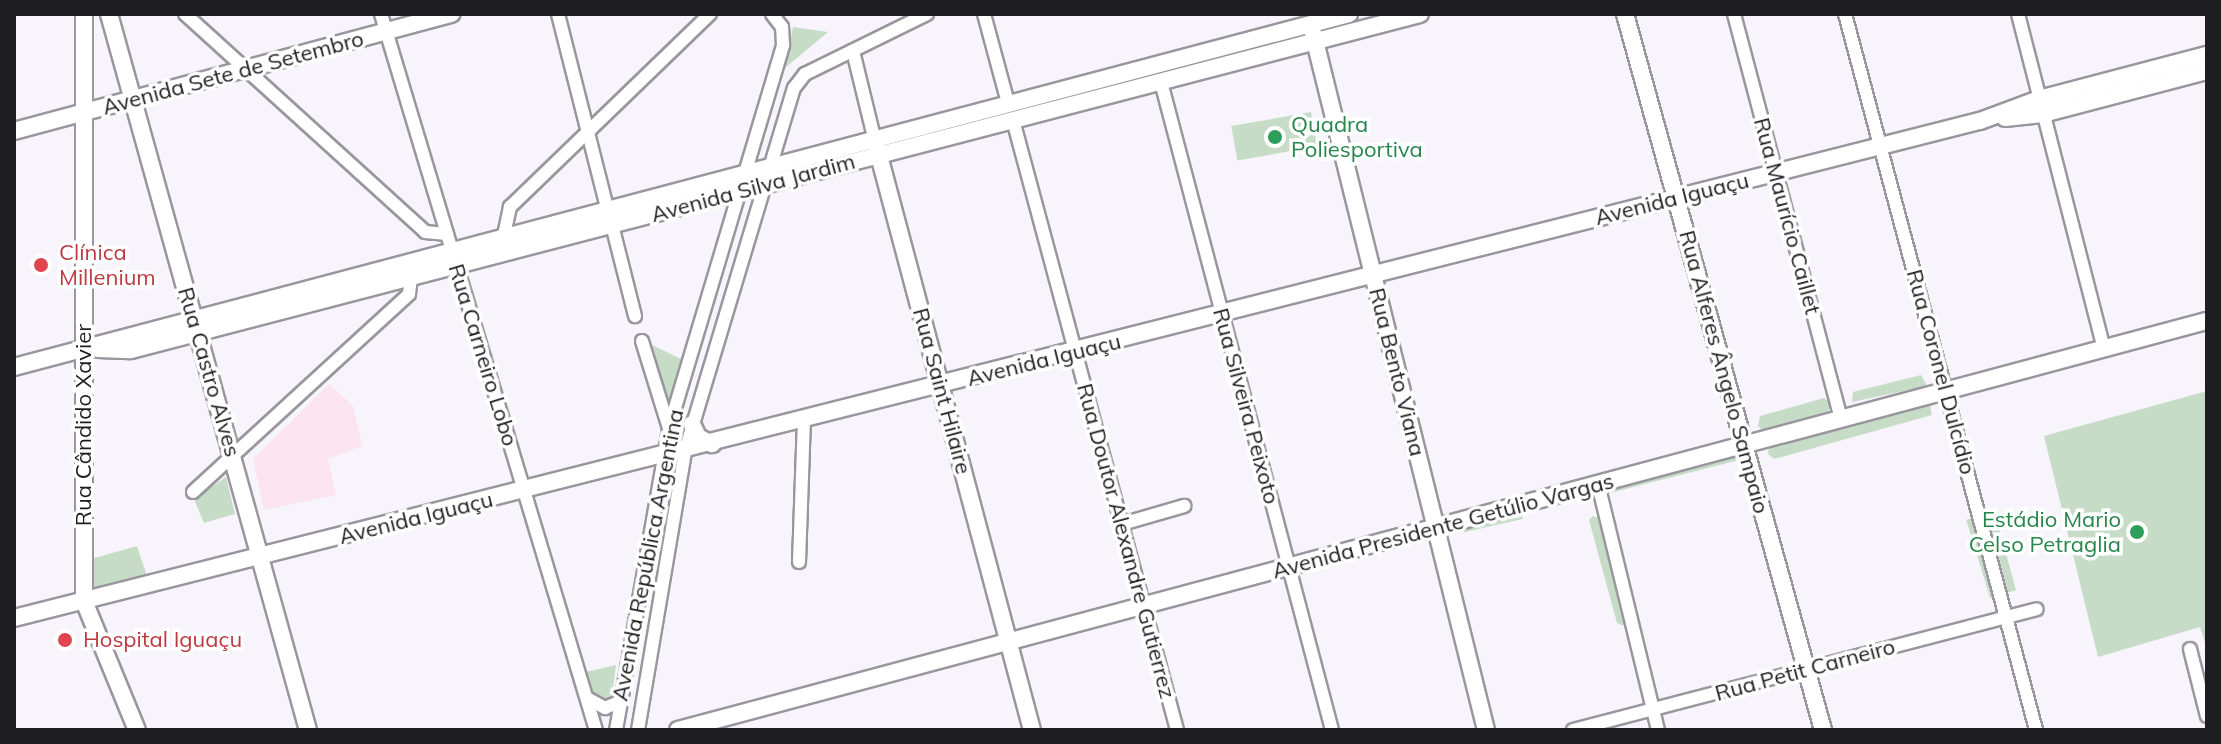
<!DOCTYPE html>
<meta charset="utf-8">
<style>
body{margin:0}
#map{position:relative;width:2221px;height:744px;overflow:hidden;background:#f7f4fc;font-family:Mulish,sans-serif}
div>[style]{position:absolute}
.education>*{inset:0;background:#fbe4f0}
.green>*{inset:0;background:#c7dcc7;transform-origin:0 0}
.roads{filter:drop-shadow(2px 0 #99969d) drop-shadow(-2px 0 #99969d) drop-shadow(0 2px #99969d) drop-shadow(0 -2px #99969d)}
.minor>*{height:12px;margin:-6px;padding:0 6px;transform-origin:6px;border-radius:6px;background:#fff}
.major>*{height:16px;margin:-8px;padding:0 8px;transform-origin:8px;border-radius:8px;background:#fff}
.dots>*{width:22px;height:22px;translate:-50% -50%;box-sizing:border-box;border:4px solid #fff;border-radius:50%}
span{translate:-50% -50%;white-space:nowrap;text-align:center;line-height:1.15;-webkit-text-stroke:7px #fff;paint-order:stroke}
.street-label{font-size:22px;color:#1e1d20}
.leisure-label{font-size:22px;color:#27864d}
.left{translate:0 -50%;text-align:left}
.right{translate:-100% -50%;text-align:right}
.health-label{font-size:22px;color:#be3a42}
.frame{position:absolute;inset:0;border:16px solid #1e1d20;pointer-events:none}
</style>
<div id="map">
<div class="education">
<div style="clip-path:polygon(329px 384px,353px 406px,362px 446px,328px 459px,336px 495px,264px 510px,253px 459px)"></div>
</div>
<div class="green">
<div style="clip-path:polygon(793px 27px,828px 32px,785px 68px)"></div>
<div style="left:1311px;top:112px;width:35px;height:81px;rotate:80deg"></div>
<div style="clip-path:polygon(646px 342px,681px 359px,666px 414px)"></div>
<div style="clip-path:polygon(1921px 375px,1927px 386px,1852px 402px,1853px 392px)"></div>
<div style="clip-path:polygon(2207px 391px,2207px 649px,2200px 627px,2098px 657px,2044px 436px)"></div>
<div style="clip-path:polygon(1824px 398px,1831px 403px,1828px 413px,1764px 431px,1758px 426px,1760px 416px)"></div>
<div style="clip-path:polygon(1929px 401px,1932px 415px,1774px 459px,1768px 454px,1769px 448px)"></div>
<div style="clip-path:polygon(1732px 455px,1739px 460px,1606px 494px,1610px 488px)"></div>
<div style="clip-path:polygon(226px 477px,235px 514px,204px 523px,194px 499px)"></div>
<div style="left:1521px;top:510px;width:9px;height:61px;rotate:77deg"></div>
<div style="left:1995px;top:512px;width:81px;height:8px;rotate:75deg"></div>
<div style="clip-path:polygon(1593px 516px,1598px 518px,1625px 626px,1617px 623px,1589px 520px)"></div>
<div style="left:1972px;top:518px;width:82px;height:6px;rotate:73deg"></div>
<div style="clip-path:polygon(137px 546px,147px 576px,92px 590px,91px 559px)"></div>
<div style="clip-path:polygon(616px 665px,612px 698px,594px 698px,586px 672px)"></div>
</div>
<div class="roads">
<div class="minor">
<div style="left:185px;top:14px;width:324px;rotate:42.2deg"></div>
<div style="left:425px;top:232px;width:22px;rotate:5deg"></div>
<div style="left:381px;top:14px;width:748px;rotate:73.29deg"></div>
<div style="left:558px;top:14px;width:199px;rotate:75.8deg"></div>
<div style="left:984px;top:14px;width:92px;rotate:74.9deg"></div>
<div style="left:1734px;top:14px;width:419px;rotate:75.2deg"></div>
<div style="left:1845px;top:14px;width:741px;rotate:75.06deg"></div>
<div style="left:2018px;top:14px;width:345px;rotate:75.6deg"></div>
<div style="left:853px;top:51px;width:89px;rotate:76.3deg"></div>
<div style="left:1161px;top:82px;width:670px;rotate:75.22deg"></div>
<div style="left:1013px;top:120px;width:632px;rotate:74.95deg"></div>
<div style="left:612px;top:225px;width:94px;rotate:75.8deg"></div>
<div style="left:504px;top:235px;width:29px;rotate:-78deg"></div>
<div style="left:510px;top:207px;width:278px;rotate:-44deg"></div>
<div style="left:642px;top:341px;width:91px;rotate:72.8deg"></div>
<div style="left:1598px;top:484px;width:253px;rotate:76.3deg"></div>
<div style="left:193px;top:492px;width:293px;rotate:-42.5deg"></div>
<div style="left:409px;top:294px;width:17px;rotate:-83deg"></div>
<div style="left:1122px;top:524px;width:65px;rotate:-16.2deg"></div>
<div style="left:799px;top:562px;width:141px;rotate:-88deg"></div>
<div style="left:2190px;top:649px;width:69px;rotate:75.8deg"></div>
<div style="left:587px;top:698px;width:21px;rotate:29deg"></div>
<div style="left:605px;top:708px;width:15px;rotate:-23deg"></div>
<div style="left:616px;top:730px;width:307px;rotate:-80deg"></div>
<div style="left:669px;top:428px;width:400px;rotate:-73.4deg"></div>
<div style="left:783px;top:45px;width:18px;rotate:-93deg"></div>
<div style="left:782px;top:27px;width:16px;rotate:-128deg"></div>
<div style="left:638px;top:730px;width:283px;rotate:-80.4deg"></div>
<div style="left:685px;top:451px;width:379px;rotate:-73.3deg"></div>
<div style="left:794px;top:88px;width:18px;rotate:-52deg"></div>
<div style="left:805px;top:74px;width:136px;rotate:-26.2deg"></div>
<div style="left:1573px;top:730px;width:479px;rotate:-14.6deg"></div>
</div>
<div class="major">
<div style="left:84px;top:14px;width:587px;rotate:90deg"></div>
<div style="left:84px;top:601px;width:139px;rotate:67.7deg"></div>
<div style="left:109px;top:14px;width:743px;rotate:74.47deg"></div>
<div style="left:1625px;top:14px;width:743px;rotate:74.54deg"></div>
<div style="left:1313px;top:33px;width:718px;rotate:76.06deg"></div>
<div style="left:2005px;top:118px;width:38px;rotate:-6deg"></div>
<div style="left:2043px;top:114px;width:170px;rotate:-14.7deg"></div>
<div style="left:14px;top:131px;width:453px;rotate:-15deg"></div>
<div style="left:877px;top:148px;width:602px;rotate:75.09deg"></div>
<div style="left:98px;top:349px;width:33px;rotate:2deg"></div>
<div style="left:131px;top:350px;width:1332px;rotate:-14.61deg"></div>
<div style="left:14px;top:367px;width:1381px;rotate:-14.81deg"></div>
<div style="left:692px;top:424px;width:14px;rotate:65deg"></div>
<div style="left:698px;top:437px;width:16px;rotate:27deg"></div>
<div style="left:14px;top:618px;width:2028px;rotate:-14.19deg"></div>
<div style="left:1980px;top:121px;width:63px;rotate:-20.4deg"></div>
<div style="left:2039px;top:99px;width:174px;rotate:-14.7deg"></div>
<div style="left:678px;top:730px;width:1583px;rotate:-14.98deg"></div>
</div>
</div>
<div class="dots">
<div style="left:1275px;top:137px;background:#2e9e5b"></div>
<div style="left:41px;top:265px;background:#e0444e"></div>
<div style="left:2137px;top:532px;background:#2e9e5b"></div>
<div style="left:65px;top:640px;background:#e0444e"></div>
</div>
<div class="street-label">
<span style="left:233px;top:73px;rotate:-15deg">Avenida Sete de Setembro</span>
<span style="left:753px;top:188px;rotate:-15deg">Avenida Silva Jardim</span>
<span style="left:1672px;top:199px;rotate:-14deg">Avenida Iguaçu</span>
<span style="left:1787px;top:216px;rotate:75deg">Rua Maurício Caillet</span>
<span style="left:483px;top:355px;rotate:73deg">Rua Carneiro Lobo</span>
<span style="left:1044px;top:360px;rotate:-14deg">Avenida Iguaçu</span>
<span style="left:209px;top:372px;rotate:74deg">Rua Castro Alves</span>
<span style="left:1397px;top:372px;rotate:76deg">Rua Bento Viana</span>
<span style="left:1724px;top:372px;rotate:75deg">Rua Alferes Ângelo Sampaio</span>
<span style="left:1941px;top:372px;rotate:75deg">Rua Coronel Dulcídio</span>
<span style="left:942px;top:391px;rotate:75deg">Rua Saint Hilaire</span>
<span style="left:1246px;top:406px;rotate:75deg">Rua Silveira Peixoto</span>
<span style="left:84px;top:425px;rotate:-90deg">Rua Cândido Xavier</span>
<span style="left:416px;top:518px;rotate:-14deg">Avenida Iguaçu</span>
<span style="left:1443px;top:526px;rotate:-15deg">Avenida Presidente Getúlio Vargas</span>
<span style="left:1126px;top:541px;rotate:75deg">Rua Doutor Alexandre Gutierrez</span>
<span style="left:648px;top:555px;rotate:-79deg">Avenida República Argentina</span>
<span style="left:1805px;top:670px;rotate:-15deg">Rua Petit Carneiro</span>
</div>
<div class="leisure-label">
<span class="left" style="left:1291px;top:137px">Quadra<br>Poliesportiva</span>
<span class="right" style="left:2121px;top:532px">Estádio Mario<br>Celso Petraglia</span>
</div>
<div class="health-label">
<span class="left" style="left:59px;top:265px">Clínica<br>Millenium</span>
<span class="left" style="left:83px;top:640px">Hospital Iguaçu</span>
</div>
<div class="frame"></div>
</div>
